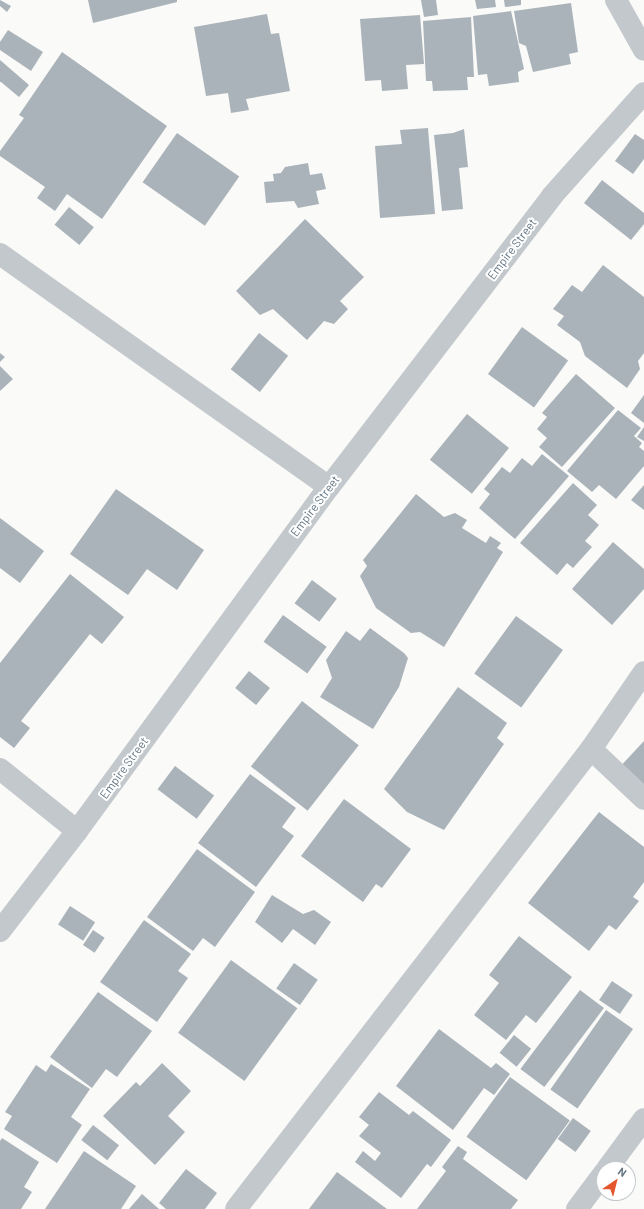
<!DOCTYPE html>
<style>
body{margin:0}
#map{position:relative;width:644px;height:1209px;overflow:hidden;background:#fafaf8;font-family:Barlow,sans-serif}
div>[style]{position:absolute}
.building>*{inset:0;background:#aab3b9;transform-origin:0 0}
.minor>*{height:22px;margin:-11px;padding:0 11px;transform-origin:11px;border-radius:11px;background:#c3c8cc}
span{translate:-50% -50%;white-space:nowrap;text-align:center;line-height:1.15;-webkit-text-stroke:4px #fff;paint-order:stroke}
.street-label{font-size:12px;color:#657683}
.north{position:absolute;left:596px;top:1161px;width:40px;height:40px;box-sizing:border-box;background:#fff;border:1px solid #c1c8cd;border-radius:50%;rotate:35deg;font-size:11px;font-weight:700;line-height:16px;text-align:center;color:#657683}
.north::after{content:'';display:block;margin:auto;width:14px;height:18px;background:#e4572e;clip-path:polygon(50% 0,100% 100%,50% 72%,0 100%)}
</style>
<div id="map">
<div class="building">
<div style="clip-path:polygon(0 0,11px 6px,7px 12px,0 6px)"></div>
<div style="clip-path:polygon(88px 0,177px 0,177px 2px,93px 23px)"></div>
<div style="clip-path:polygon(421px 0,436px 0,438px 15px,424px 17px)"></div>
<div style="clip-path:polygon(475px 0,495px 0,496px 7px,477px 9px)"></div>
<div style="clip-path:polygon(504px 0,521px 0,521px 5px,505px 7px)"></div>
<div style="clip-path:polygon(571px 3px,578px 52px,569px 54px,571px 64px,533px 72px,526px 46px,519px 43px,514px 11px)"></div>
<div style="clip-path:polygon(511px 11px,524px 69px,518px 72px,519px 82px,489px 86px,487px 74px,478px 75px,473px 16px)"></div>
<div style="clip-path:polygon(267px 14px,271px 34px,279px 33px,290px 91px,246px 99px,249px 110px,231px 113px,228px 93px,206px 96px,194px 27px)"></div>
<div style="clip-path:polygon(420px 15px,424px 64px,406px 65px,408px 89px,382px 91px,381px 80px,365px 81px,360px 19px)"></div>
<div style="clip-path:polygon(471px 17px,474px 77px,467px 77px,468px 90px,433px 91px,432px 81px,426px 81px,423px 21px)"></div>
<div style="clip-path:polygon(8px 30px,43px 52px,31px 71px,0 50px,0 42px)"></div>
<div style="clip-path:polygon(62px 52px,167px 126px,102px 219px,67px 194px,55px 211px,37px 198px,45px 187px,0 156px,0 151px,24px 118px,19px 115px)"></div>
<div style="clip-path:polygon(0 60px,29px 85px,19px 97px,1px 82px,0 82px)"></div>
<div style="clip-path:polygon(428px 128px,435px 214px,380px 218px,375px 146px,402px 144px,400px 130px)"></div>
<div style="clip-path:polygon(464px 129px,468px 167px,459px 168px,463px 209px,442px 211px,434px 135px,453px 133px)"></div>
<div style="left:177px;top:133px;width:76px;height:60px;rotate:35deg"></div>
<div style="clip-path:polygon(635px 134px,644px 140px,644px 159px,633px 174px,615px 161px)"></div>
<div style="clip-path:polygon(308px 163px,310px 175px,322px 173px,326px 189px,316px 191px,319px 204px,298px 208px,294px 201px,266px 203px,264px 182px,274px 181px,273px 174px,281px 173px,285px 167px)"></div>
<div style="clip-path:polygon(602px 180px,644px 213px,644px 224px,631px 240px,584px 203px)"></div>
<div style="left:69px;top:207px;width:32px;height:23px;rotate:39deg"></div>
<div style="clip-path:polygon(305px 219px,364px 277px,340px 301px,348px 309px,334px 324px,324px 321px,307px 340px,273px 309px,260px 315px,236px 291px)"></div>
<div style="clip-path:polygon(603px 265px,644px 297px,644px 353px,638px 361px,640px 369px,627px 388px,585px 356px,580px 342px,557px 325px,564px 316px,553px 309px,572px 285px,582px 292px)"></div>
<div style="left:522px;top:327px;width:57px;height:58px;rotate:36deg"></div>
<div style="left:259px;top:333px;width:37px;height:46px;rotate:38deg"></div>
<div style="clip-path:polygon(0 353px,5px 357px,0 362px)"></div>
<div style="clip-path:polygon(0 366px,13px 379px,0 391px)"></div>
<div style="clip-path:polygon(576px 374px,615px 408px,562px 467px,539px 447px,547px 438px,537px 429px,547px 417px,542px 413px)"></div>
<div style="clip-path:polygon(644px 395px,644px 423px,631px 413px)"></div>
<div style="clip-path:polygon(618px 410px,641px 428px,634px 436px,642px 443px,639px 447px,644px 451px,644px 466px,616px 499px,599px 485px,592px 492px,567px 471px)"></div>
<div style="left:467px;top:414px;width:54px;height:59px;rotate:39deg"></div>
<div style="clip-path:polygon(644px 427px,644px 441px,637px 437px)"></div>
<div style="clip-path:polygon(542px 454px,569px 476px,515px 539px,479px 508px,490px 494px,484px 489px,502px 467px,510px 473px,522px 458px,532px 466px)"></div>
<div style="clip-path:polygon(573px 483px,597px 505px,588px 515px,599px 525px,585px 541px,592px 547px,573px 568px,567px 563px,557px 575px,520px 543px)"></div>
<div style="clip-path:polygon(644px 485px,644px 510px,631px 500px)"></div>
<div style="clip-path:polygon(116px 489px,204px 550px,177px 590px,147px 569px,128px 595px,70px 554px)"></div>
<div style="clip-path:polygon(416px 494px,444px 517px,455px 513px,467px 520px,462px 528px,486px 543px,490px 536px,501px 543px,497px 548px,503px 552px,444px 647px,420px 632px,411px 633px,376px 608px,360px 576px,367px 566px,363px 560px)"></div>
<div style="clip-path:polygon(0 518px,44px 551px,20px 583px,0 568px)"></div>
<div style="clip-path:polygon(613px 542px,644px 569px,644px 589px,612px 625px,572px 589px)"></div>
<div style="clip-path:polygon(70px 574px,124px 617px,102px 644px,90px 634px,21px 721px,30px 728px,14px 748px,0 737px,0 663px)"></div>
<div style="left:312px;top:580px;width:31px;height:29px;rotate:37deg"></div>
<div style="left:283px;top:615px;width:54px;height:33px;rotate:36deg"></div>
<div style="left:516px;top:616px;width:58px;height:71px;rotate:36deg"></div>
<div style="clip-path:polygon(370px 628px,404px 653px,408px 658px,399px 687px,373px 729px,320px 697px,332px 678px,326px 660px,346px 631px,360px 641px)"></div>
<div style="left:249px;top:671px;width:27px;height:22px;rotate:39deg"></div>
<div style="clip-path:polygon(458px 687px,507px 723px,497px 738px,504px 744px,444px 830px,407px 812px,384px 789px)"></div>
<div style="left:302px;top:701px;width:72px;height:83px;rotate:38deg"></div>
<div style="clip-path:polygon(644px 741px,644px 795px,617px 770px)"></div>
<div style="left:175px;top:766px;width:49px;height:29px;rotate:37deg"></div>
<div style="clip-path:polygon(250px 774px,296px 808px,282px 827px,294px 836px,256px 887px,198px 843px)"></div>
<div style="clip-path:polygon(344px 799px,411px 849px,382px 888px,376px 884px,363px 902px,301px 856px)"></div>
<div style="clip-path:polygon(599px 812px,644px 847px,644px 882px,633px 897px,639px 901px,616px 930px,609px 925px,589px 951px,528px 903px)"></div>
<div style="clip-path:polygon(197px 849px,255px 892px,215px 947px,203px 938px,193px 951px,147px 917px)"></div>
<div style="clip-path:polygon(272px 895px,303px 914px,314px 910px,331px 922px,315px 945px,293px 929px,282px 943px,255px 922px)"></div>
<div style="left:70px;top:906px;width:30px;height:22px;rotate:33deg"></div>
<div style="clip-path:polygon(144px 920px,191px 954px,178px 971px,188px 978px,157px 1022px,100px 982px)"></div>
<div style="left:93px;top:930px;width:14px;height:18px;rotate:34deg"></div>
<div style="clip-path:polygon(519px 936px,572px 977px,536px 1023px,526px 1015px,506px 1040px,474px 1015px,499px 983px,489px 975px)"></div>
<div style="left:231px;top:960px;width:82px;height:90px;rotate:36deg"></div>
<div style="left:294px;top:963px;width:29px;height:31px;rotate:35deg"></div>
<div style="left:612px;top:981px;width:25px;height:23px;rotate:34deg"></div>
<div style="left:580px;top:990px;width:30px;height:99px;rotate:37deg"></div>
<div style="clip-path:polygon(98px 992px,152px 1031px,117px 1077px,106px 1069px,92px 1088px,50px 1057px)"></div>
<div style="left:606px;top:1010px;width:33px;height:97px;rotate:35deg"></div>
<div style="clip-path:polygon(439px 1029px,491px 1068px,496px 1063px,510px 1074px,494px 1095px,484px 1088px,453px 1130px,396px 1086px)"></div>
<div style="left:514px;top:1035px;width:22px;height:23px;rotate:39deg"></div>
<div style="clip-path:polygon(162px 1063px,191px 1091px,168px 1116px,185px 1132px,155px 1165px,103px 1116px,136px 1082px,140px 1086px)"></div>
<div style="clip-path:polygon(51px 1064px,90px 1089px,71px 1117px,82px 1125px,57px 1163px,4px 1129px,12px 1116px,5px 1112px,36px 1065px,46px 1072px)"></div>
<div style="left:510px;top:1077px;width:74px;height:74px;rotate:36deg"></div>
<div style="clip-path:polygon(379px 1092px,409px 1115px,413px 1111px,451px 1140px,431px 1167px,427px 1164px,401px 1198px,355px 1162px,363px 1151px,375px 1161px,381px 1153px,359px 1136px,369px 1125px,359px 1117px)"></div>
<div style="left:573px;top:1118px;width:22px;height:26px;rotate:36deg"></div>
<div style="left:93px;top:1125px;width:33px;height:19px;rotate:38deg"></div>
<div style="clip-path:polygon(2px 1138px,39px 1162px,24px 1187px,32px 1192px,21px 1209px,0 1209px,0 1141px)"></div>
<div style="clip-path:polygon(458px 1146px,467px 1152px,463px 1159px,518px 1200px,511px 1209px,417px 1209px,446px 1171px,442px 1167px)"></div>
<div style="clip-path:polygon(84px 1151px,136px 1186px,121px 1209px,45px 1209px)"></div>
<div style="clip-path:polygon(186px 1169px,217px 1193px,205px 1209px,166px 1209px,159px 1203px)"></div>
<div style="clip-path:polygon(337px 1172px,387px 1209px,309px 1209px)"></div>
<div style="clip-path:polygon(142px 1194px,159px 1209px,129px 1209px)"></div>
</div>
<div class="minor">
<div style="left:616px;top:0;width:57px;rotate:60.8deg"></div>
<div style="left:0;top:254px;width:403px;rotate:35.3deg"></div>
<div style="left:591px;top:749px;width:73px;rotate:43.3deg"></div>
<div style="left:0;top:769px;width:99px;rotate:38.8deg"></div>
<div style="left:0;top:931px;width:126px;rotate:-52.4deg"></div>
<div style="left:77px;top:831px;width:426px;rotate:-53.8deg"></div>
<div style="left:329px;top:487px;width:367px;rotate:-52.5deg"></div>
<div style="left:552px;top:196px;width:138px;rotate:-48.2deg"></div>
<div style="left:607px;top:1169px;width:62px;rotate:-53.5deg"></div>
<div style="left:236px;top:1209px;width:581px;rotate:-52.34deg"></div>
<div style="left:591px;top:749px;width:93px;rotate:-55.5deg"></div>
<div style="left:577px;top:1209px;width:45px;rotate:-53.1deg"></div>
</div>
<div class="street-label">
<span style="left:512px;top:249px;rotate:-53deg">Empire Street</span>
<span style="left:315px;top:506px;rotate:-53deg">Empire Street</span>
<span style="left:124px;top:768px;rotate:-54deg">Empire Street</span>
</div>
<div class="north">N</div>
</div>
